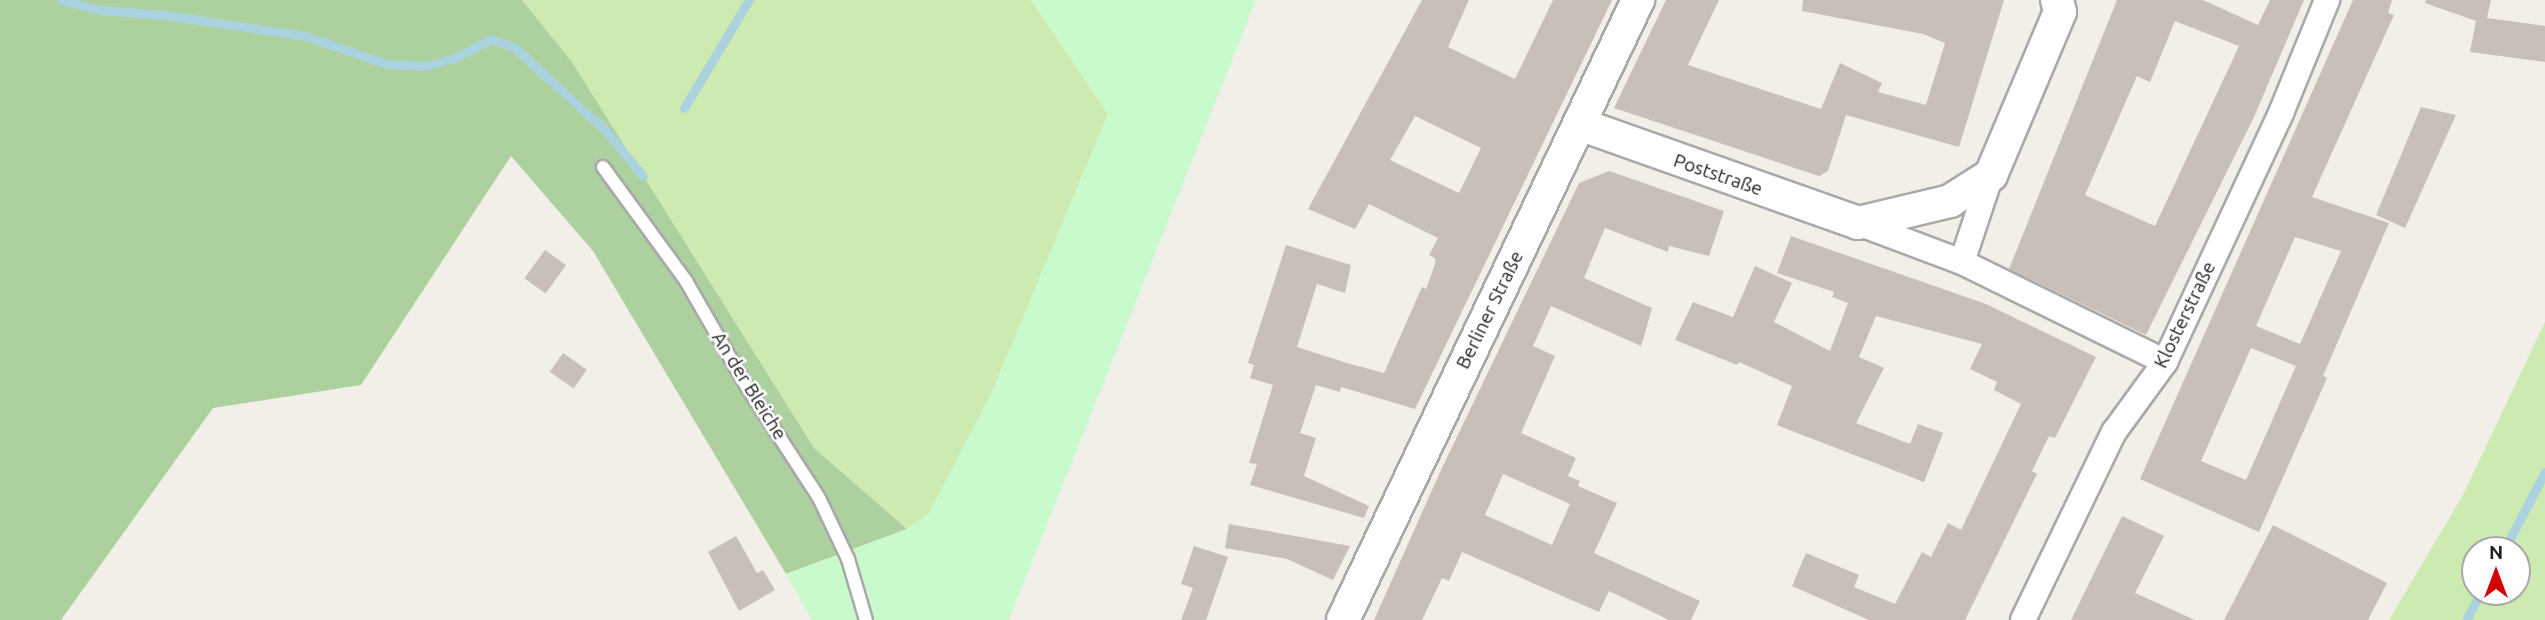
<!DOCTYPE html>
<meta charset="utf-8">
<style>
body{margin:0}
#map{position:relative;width:2545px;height:620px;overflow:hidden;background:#f2efe9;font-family:Ubuntu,sans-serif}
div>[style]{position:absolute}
.grass>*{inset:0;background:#cdebb0}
.forest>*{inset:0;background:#add19e}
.park>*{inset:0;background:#c8facc}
.stream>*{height:9px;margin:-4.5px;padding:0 4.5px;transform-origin:4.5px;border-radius:4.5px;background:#aad3df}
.building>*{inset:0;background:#c7bfb8;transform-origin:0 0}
.roads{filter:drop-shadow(2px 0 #a9a9a9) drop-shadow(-2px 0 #a9a9a9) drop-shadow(0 2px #a9a9a9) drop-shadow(0 -2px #a9a9a9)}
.service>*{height:12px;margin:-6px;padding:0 6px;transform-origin:6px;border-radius:6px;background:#fff}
.minor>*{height:24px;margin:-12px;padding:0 12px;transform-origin:12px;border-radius:12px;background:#fff}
.tertiary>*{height:32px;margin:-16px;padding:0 16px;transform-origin:16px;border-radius:16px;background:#fff}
span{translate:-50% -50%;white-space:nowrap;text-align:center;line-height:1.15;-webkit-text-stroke:5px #fff;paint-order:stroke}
.street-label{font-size:19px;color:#222}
.north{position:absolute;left:2461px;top:536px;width:70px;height:70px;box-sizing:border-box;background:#fff;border:2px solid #a7a7a7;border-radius:50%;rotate:0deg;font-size:19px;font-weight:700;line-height:28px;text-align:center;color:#222}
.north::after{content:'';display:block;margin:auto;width:24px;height:32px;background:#d40000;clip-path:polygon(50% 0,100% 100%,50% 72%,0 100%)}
</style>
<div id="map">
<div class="grass">
<div style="clip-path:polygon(522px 0,1031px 0,1108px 114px,992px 392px,930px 513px,907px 529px,814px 448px,572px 62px)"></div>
<div style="clip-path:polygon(evenodd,2545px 322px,2545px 620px,2389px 620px,2463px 495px,2545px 322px,2517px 550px,2517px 592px,2475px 592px,2475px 550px,2517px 550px)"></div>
</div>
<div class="forest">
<div style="clip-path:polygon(0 0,522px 0,572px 62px,814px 448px,907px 529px,786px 574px,593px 251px,511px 156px,361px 385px,213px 408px,61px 620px,0 620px)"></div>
</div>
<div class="park">
<div style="clip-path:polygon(1031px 0,1256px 0,1009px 620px,812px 620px,786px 574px,907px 529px,929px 513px,992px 392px,1108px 114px)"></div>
</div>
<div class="stream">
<div style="left:61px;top:0;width:40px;rotate:14.4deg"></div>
<div style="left:100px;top:10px;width:65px;rotate:4.4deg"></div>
<div style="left:165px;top:15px;width:142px;rotate:8.5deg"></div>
<div style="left:305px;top:36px;width:87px;rotate:18.9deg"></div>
<div style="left:387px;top:64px;width:38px;rotate:3deg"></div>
<div style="left:425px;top:66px;width:28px;rotate:-15deg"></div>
<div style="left:452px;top:59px;width:45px;rotate:-26.6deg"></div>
<div style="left:492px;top:39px;width:25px;rotate:21deg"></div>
<div style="left:515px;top:48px;width:123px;rotate:42.4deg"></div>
<div style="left:606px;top:131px;width:58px;rotate:50.6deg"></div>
<div style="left:684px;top:108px;width:126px;rotate:-59deg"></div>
<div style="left:2504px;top:550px;width:88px;rotate:-62.3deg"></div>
<div style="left:2466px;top:620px;width:32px;rotate:-62deg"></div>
</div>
<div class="building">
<div style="clip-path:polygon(evenodd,1422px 0,1469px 0,1448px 47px,1515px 79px,1553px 0,1612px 0,1415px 409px,1341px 387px,1340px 392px,1316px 385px,1300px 433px,1316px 438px,1304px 476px,1369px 506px,1364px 518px,1250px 485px,1257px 464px,1249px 463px,1273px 385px,1250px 378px,1254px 365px,1248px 363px,1286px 245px,1351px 265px,1345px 293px,1317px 284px,1297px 347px,1350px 364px,1384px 373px,1422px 287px,1426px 289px,1435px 264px,1435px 258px,1429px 255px,1438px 238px,1369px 204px,1355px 229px,1308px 209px,1422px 0,1415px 116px,1481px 148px,1459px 193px,1390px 160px,1415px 116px)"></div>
<div style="clip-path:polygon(1666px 0,1719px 0,1688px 65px,1821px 109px,1840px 63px,1882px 83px,1878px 92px,1926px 105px,1945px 43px,1923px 34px,1802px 11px,1803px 0,2004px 0,1959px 147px,1846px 115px,1828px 171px,1819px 176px,1614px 108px)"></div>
<div style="clip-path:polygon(evenodd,2117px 0,2203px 0,2258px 25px,2270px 0,2304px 0,2254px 117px,2146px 335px,2009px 269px,2117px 0,2175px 21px,2239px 46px,2155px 226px,2085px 195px,2137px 76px,2150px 82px,2175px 21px)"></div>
<div style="clip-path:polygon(evenodd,2353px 0,2392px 0,2388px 13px,2394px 15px,2312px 197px,2389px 223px,2323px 376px,2327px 378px,2259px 532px,2140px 479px,2353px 0,2295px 237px,2341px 251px,2300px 344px,2256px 326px,2295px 237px,2353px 0,2251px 348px,2296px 366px,2246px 480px,2201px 461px,2251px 348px)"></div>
<div style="clip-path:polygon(2426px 0,2491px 0,2487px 18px,2545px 26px,2545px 62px,2470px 52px,2476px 21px,2425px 3px)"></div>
<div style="clip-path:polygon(2421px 107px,2456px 115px,2405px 228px,2376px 215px)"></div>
<div style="clip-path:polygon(evenodd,1609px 171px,1724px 211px,1709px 256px,1669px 246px,1668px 252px,1605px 228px,1584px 278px,1652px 308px,1643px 340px,1641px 346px,1551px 306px,1533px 346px,1555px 356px,1521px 433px,1576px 458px,1568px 476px,1580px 481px,1576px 491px,1578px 486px,1617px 503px,1594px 553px,1700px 601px,1691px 620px,1669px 620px,1609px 591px,1599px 612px,1462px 552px,1449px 581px,1442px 578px,1422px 620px,1374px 620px,1441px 470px,1579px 183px,1609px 171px,1503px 474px,1570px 504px,1552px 545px,1485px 515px,1503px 474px)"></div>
<div style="clip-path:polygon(1791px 236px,1986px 304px,2096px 357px,2055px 438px,2049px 436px,2032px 471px,2037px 474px,1965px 620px,1869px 620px,1792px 586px,1806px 553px,1859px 575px,1854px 587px,1895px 604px,1922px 552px,1931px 557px,1948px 523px,1961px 530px,2021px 404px,1994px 390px,1997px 382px,1970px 369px,1982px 344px,1876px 316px,1859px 357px,1884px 368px,1856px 423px,1910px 444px,1918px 424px,1943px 433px,1924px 482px,1777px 425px,1792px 386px,1739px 362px,1737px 365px,1675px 340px,1693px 302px,1733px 317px,1755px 266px,1792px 283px,1774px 322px,1830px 351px,1848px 303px,1832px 297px,1834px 292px,1777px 273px)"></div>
<div style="left:545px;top:250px;width:26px;height:35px;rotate:36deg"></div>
<div style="left:563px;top:353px;width:29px;height:23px;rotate:35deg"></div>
<div style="clip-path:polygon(2122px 516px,2164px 536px,2135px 593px,2195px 620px,2071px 620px)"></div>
<div style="clip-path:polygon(1229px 524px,1350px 546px,1333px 580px,1287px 559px,1225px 548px)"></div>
<div style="clip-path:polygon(2273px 525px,2387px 583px,2368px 620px,2224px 620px)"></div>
<div style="clip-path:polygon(736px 536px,757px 573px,763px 570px,775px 590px,739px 611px,708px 552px)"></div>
<div style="clip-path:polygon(1194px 546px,1228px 557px,1206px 620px,1181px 620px,1193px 588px,1181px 584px)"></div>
</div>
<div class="roads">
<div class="service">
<div style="left:603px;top:167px;width:141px;rotate:53.9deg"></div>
<div style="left:686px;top:281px;width:122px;rotate:60.1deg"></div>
<div style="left:747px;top:387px;width:132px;rotate:57deg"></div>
<div style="left:819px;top:498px;width:68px;rotate:64.6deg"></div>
<div style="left:848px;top:559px;width:64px;rotate:73.6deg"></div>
</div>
<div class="minor">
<div style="left:1858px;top:223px;width:111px;rotate:20.6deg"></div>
<div style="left:1962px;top:262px;width:226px;rotate:26.2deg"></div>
<div style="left:1962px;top:262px;width:92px;rotate:-71.6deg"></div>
<div style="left:2023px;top:620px;width:209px;rotate:-64.2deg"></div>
<div style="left:2114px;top:432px;width:87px;rotate:-53.9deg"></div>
<div style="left:2165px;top:362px;width:275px;rotate:-65deg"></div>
<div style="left:2281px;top:113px;width:122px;rotate:-67.8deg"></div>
</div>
<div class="tertiary">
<div style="left:1579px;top:124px;width:296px;rotate:19.5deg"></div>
<div style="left:1858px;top:223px;width:95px;rotate:-13.4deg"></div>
<div style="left:1950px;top:201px;width:49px;rotate:-32.4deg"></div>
<div style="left:1991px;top:175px;width:177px;rotate:-67.1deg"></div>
<div style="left:2060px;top:12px;width:12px;rotate:-104deg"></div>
<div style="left:1343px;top:620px;width:687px;rotate:-64.55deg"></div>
</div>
</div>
<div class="street-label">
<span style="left:1718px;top:175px;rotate:19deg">Poststraße</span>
<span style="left:1490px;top:310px;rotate:-64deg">Berliner Straße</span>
<span style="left:2185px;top:315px;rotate:-64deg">Klosterstraße</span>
<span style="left:749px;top:386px;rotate:58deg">An der Bleiche</span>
</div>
<div class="north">N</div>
</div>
